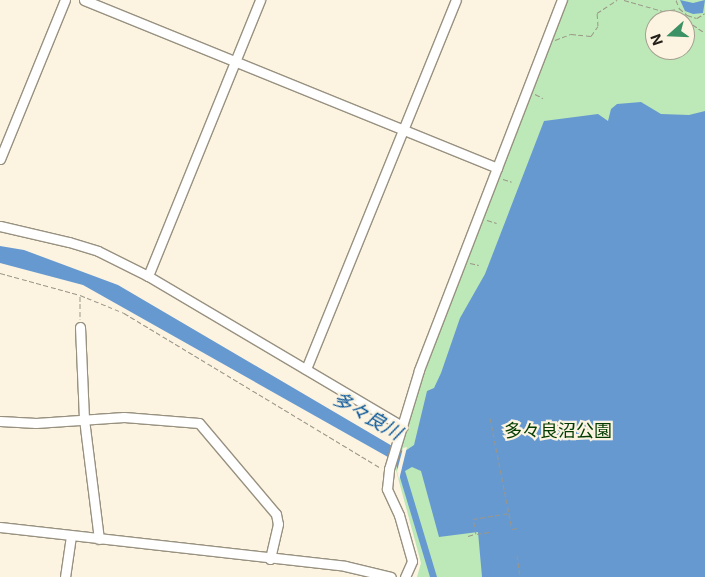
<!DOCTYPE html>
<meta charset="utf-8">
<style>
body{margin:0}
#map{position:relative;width:705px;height:577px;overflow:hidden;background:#fcf4e1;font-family:Inter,"Noto Sans JP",sans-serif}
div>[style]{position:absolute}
.green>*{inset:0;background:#bce9b7}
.water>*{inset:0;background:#6799d1}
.pier>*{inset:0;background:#fcf4e1}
.path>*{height:1px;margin-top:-0.5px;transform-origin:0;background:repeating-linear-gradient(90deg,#9b9688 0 5px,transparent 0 7.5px)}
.roads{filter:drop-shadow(1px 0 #989180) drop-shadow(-1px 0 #989180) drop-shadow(0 1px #989180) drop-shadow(0 -1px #989180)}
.minor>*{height:9px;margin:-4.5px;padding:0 4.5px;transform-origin:4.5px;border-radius:4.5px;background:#fff}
span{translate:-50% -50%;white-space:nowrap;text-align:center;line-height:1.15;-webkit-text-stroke:4.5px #fcf4e1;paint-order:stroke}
.park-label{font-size:18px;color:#013b00}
.water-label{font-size:19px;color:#08569a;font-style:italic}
.north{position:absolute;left:645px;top:10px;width:50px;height:50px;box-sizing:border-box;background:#fcf4e1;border:1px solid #a59f91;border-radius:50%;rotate:250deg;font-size:14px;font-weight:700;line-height:20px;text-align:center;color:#232019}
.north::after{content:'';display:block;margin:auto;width:18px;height:22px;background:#3d9265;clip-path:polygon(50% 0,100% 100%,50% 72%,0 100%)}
</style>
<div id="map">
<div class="green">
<div style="clip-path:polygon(evenodd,567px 0,705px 0,705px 577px,417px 577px,421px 563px,394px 463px,426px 365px,567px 0,655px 20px,685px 20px,685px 50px,655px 50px,655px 20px)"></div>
</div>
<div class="water">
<div style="clip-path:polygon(680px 0,693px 3px,705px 0,703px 13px,693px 14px,685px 11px)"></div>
<div style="clip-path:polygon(641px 102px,661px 114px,689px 115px,705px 111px,705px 577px,482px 577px,478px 532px,439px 537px,421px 471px,412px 467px,405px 471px,406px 474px,437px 577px,430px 577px,395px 461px,83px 285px,0 263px,0 246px,24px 250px,118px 285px,399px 450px,405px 451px,414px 445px,427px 391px,434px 388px,441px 373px,460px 318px,485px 274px,544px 121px,598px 114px,608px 121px,611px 109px,617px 104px)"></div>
</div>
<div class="pier">
<div style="clip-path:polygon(407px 447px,399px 480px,397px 471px,403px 448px)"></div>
</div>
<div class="path">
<div style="left:624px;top:0;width:58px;rotate:15.9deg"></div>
<div style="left:680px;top:16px;width:30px;rotate:34deg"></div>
<div style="left:676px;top:0;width:9px;rotate:69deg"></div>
<div style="left:679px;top:8px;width:11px;rotate:41deg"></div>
<div style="left:687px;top:15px;width:10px;rotate:17deg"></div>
<div style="left:697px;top:18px;width:9px;rotate:-32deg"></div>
<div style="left:663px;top:11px;width:15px;rotate:-8deg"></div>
<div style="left:555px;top:40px;width:17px;rotate:-21deg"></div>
<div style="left:571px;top:34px;width:20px;rotate:6deg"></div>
<div style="left:591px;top:36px;width:12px;rotate:-55deg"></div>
<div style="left:598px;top:26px;width:13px;rotate:-94deg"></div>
<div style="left:597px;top:13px;width:24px;rotate:-33deg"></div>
<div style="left:535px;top:94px;width:9px;rotate:27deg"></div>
<div style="left:503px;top:179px;width:9px;rotate:18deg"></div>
<div style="left:487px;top:220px;width:10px;rotate:17deg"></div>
<div style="left:470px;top:263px;width:9px;rotate:13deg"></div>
<div style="left:0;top:273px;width:83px;rotate:15.4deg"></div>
<div style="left:80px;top:295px;width:48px;rotate:22.2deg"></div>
<div style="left:124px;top:313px;width:300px;rotate:31.1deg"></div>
<div style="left:80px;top:296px;width:23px;rotate:90deg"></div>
<div style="left:490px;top:418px;width:113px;rotate:78.8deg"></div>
<div style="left:512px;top:529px;width:7px;rotate:-8deg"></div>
<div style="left:489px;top:532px;width:13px;rotate:171deg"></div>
<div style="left:476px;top:534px;width:15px;rotate:-101deg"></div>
<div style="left:473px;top:519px;width:36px;rotate:-9deg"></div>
<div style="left:468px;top:536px;width:7px;rotate:-16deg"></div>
<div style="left:517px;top:555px;width:22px;rotate:82deg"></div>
</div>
<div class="roads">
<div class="minor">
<div style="left:84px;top:0;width:446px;rotate:22.1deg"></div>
<div style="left:0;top:159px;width:172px;rotate:-67.8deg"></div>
<div style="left:0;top:226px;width:71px;rotate:13.1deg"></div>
<div style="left:69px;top:242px;width:30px;rotate:17deg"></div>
<div style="left:98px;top:251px;width:56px;rotate:26.6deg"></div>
<div style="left:148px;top:276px;width:296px;rotate:30.6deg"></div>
<div style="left:148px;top:276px;width:298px;rotate:-67.9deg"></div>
<div style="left:80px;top:327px;width:92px;rotate:87.5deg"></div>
<div style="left:84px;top:419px;width:121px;rotate:82.9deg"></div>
<div style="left:306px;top:369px;width:398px;rotate:-67.9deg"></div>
<div style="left:0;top:421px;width:36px;rotate:3deg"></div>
<div style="left:36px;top:423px;width:88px;rotate:-3.9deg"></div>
<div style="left:124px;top:417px;width:75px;rotate:4.6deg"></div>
<div style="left:199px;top:423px;width:119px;rotate:49.8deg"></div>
<div style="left:276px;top:514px;width:10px;rotate:79deg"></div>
<div style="left:278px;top:524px;width:36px;rotate:103deg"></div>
<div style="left:0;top:527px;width:347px;rotate:6.4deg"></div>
<div style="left:345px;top:566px;width:47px;rotate:13.4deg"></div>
<div style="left:65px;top:577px;width:41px;rotate:-81.7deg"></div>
<div style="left:405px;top:577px;width:17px;rotate:-66deg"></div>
<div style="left:412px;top:561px;width:48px;rotate:-105.8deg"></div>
<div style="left:399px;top:515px;width:29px;rotate:-115deg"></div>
<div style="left:387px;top:489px;width:20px;rotate:-84deg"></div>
<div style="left:389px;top:469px;width:103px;rotate:-73.1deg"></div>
<div style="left:419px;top:370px;width:397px;rotate:-68.9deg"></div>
</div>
</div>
<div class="park-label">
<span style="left:558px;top:431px">多々良沼公園</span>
</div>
<div class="water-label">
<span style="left:367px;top:416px;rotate:30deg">多々良川</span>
</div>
<div class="north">N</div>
</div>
